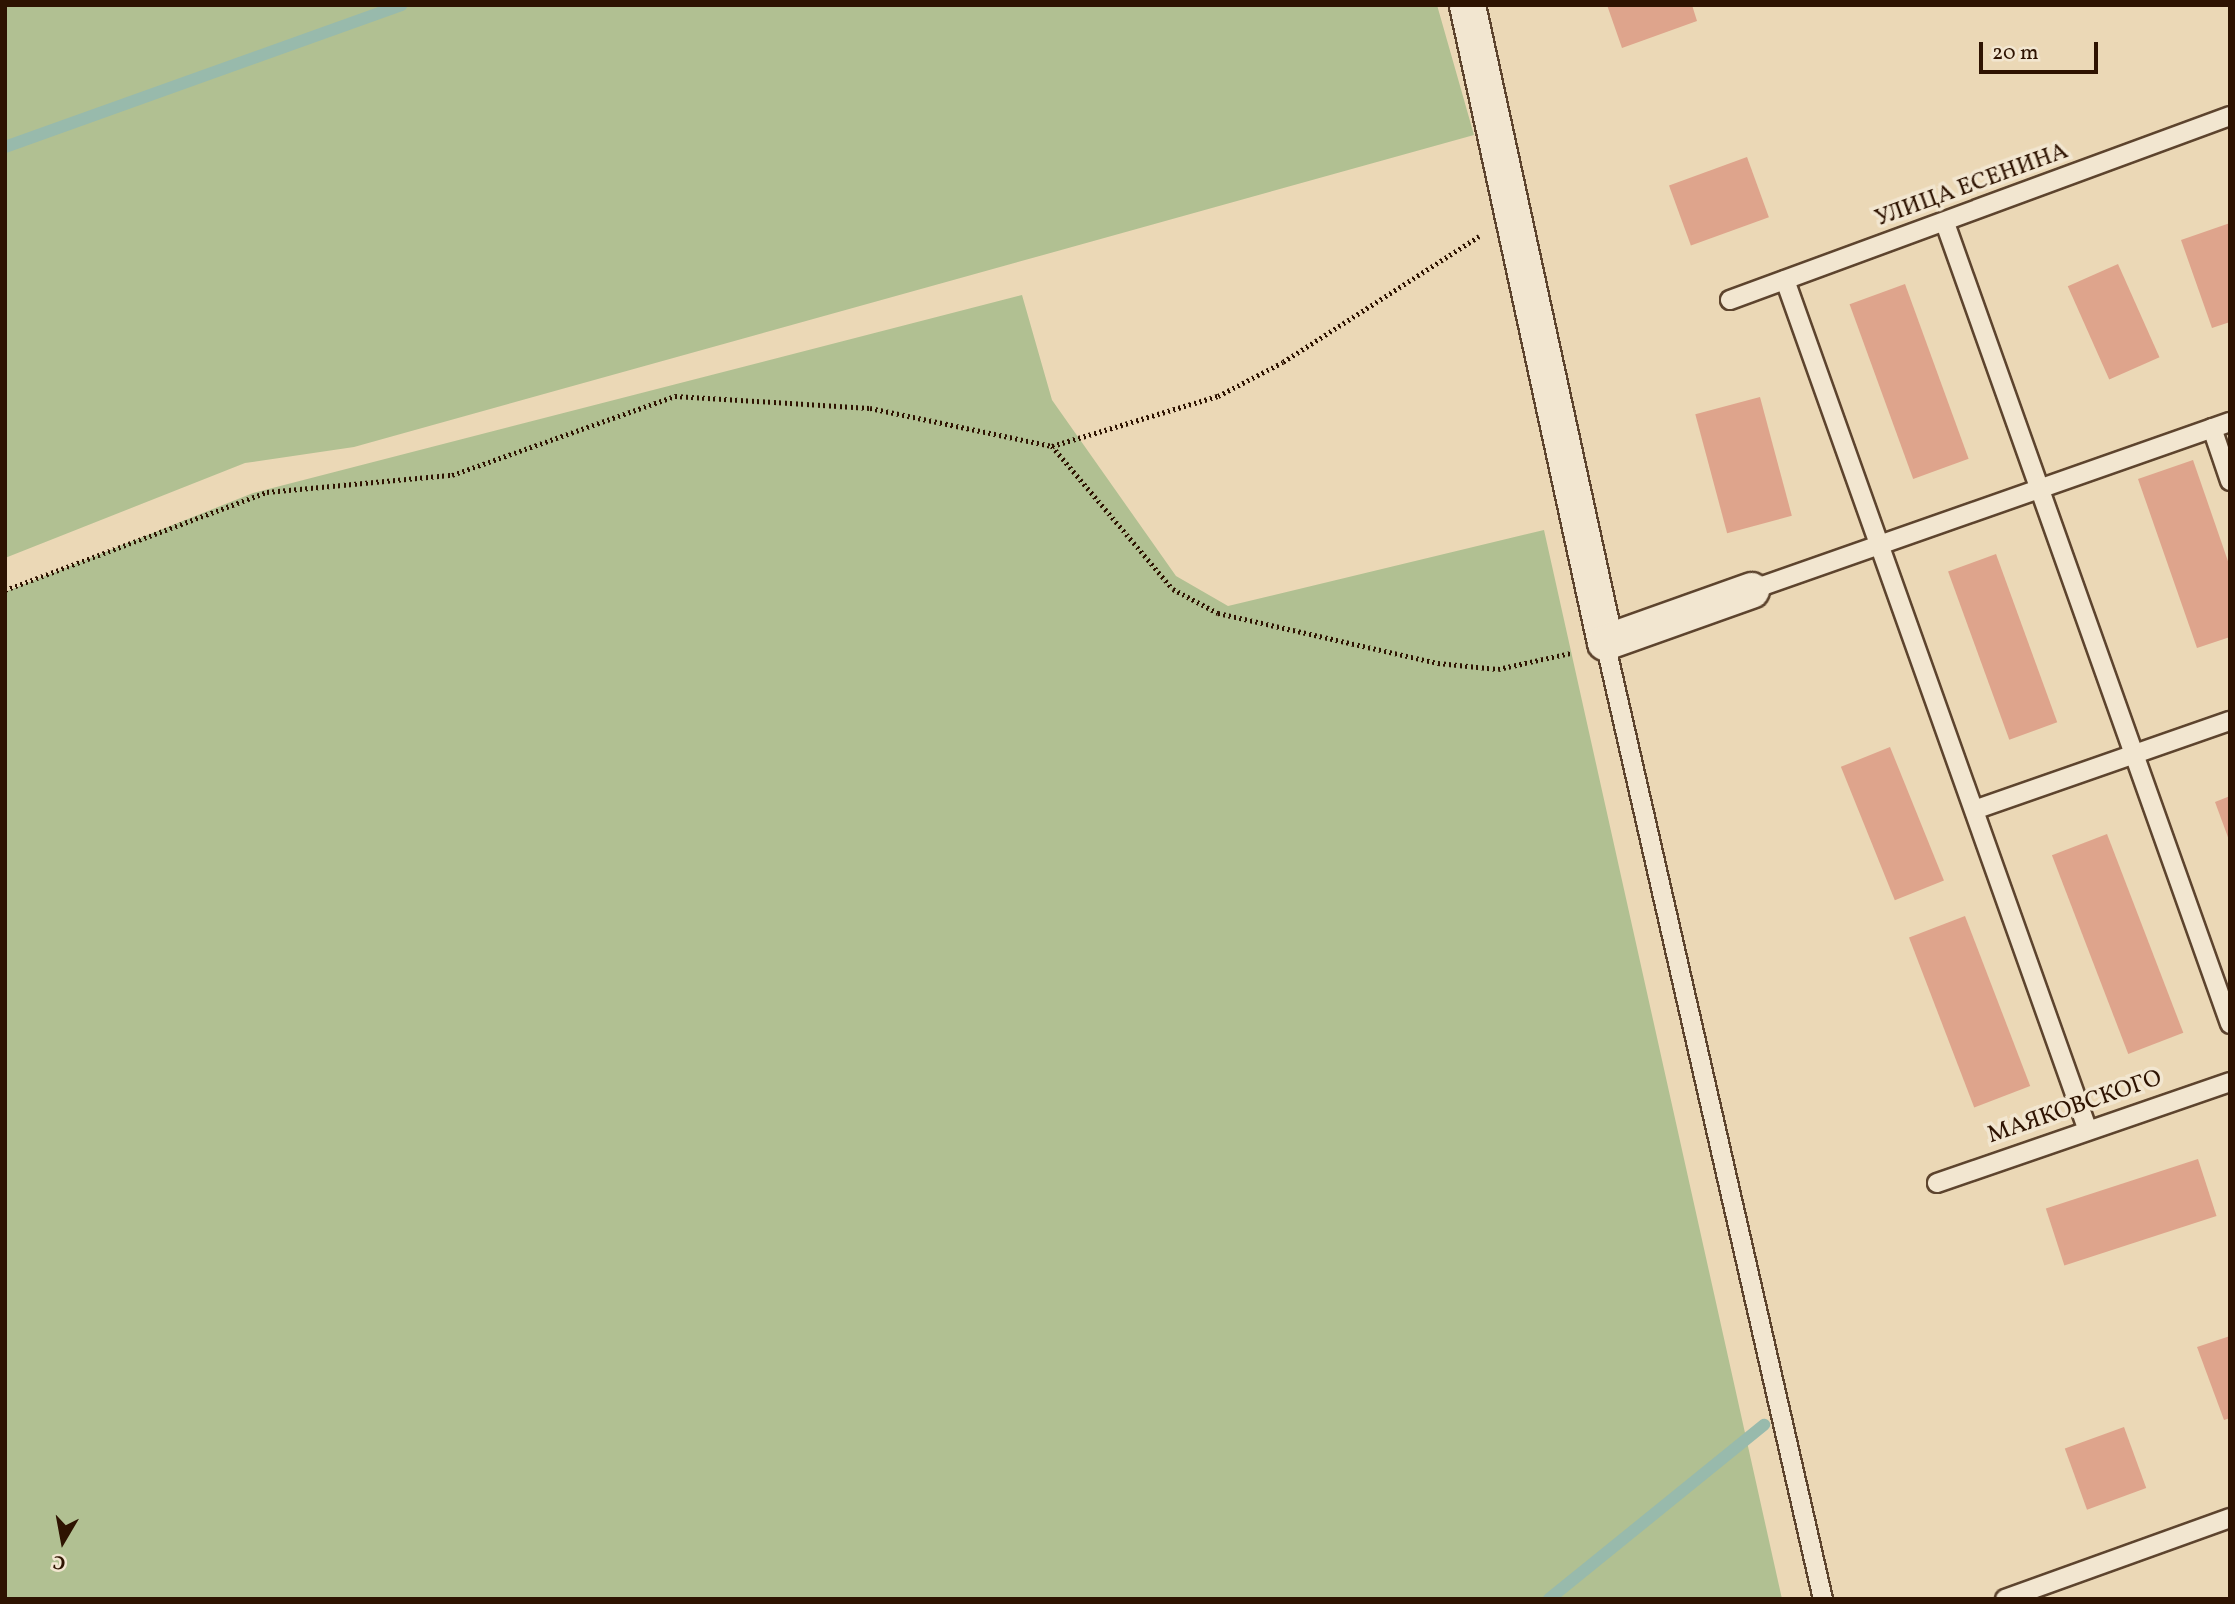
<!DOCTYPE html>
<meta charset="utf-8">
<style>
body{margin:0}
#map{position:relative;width:2235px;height:1604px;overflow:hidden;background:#ebd8b6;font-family:Vollkorn,serif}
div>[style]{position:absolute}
.green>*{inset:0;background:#b1c092}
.stream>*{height:12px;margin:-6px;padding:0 6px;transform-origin:6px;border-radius:6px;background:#98baac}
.building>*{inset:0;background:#dea48c;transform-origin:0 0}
.path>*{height:4.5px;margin-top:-2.25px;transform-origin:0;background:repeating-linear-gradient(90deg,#2e1301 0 2px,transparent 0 5.5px)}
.roads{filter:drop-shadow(2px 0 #5d442e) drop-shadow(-2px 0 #5d442e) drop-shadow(0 2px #5d442e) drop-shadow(0 -2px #5d442e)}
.service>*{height:18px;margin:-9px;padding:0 9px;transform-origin:9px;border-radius:9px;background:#f2e6d0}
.minor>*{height:35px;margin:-17.5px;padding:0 17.5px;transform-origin:17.5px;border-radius:17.5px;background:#f2e6d0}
span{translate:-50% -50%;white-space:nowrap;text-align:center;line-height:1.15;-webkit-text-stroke:7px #f2e6d0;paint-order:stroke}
.street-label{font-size:24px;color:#2e1301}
.frame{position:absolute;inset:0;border:7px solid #2e1301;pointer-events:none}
.north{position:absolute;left:28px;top:1506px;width:70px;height:70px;-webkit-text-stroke:5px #f2e6d0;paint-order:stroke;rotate:190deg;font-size:19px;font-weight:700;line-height:28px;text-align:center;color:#2e1301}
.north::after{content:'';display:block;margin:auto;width:24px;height:32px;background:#2e1301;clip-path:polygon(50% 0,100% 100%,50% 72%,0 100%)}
.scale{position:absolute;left:1979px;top:42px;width:119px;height:32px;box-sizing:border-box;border:4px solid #2e1301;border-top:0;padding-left:9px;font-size:21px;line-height:24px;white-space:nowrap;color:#2e1301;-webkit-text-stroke:5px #f2e6d0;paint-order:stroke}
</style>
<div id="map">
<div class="green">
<div style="clip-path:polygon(5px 5px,1437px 5px,1474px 135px,354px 447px,245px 463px,5px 558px)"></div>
<div style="clip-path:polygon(1022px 295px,1052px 400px,1176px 576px,1228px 606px,1544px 530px,1782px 1599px,5px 1599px,5px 592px,253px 493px)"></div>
</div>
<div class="stream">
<div style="left:5px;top:147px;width:421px;rotate:-19.7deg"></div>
<div style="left:1549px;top:1599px;width:277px;rotate:-39deg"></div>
</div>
<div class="building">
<div style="clip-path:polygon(1607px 5px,1692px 5px,1697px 21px,1622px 48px)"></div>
<div style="left:1747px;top:157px;width:64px;height:83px;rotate:70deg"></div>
<div style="clip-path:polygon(2230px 223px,2230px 322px,2212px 328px,2181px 240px)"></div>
<div style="left:2118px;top:264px;width:102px;height:55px;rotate:66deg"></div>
<div style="left:1905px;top:284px;width:186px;height:59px;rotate:70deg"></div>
<div style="left:1760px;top:397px;width:123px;height:67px;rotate:75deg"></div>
<div style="clip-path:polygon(2193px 460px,2230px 567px,2230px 637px,2197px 648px,2138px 479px)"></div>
<div style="left:1996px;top:554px;width:179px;height:51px;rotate:70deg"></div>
<div style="left:1890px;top:747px;width:144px;height:53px;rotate:68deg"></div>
<div style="clip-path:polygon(2230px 796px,2230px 840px,2229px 840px,2215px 802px)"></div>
<div style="left:2107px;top:834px;width:213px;height:59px;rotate:69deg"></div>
<div style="left:1965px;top:916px;width:182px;height:60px;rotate:69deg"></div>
<div style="left:2198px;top:1159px;width:60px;height:160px;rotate:72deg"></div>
<div style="clip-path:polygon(2230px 1336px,2230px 1418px,2224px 1420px,2197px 1347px)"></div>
<div style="left:2124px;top:1427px;width:65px;height:63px;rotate:70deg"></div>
</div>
<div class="path">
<div style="left:1052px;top:446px;width:173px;rotate:-16.8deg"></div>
<div style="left:1218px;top:396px;width:73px;rotate:-27.6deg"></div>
<div style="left:1283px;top:362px;width:233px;rotate:-32.7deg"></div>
<div style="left:5px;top:590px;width:280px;rotate:-20.5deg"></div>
<div style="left:267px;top:492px;width:186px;rotate:-5.3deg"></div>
<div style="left:452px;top:475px;width:237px;rotate:-19.5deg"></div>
<div style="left:675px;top:396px;width:195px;rotate:3.5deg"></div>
<div style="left:870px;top:408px;width:186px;rotate:11.8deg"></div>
<div style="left:1052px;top:446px;width:187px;rotate:49.8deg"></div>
<div style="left:1173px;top:589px;width:51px;rotate:28.1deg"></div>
<div style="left:1218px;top:613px;width:226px;rotate:12.8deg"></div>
<div style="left:1438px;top:663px;width:60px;rotate:5.7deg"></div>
<div style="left:1498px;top:669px;width:75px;rotate:-12.4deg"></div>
</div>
<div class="roads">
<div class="service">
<div style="left:1945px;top:223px;width:850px;rotate:70.41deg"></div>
<div style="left:1785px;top:280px;width:900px;rotate:70.4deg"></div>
<div style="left:1730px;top:300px;width:533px;rotate:-20.2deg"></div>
<div style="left:2212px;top:428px;width:56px;rotate:71.2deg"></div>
<div style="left:1751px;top:590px;width:508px;rotate:-19.33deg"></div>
<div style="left:1605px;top:642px;width:982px;rotate:77.17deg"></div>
<div style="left:1977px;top:809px;width:268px;rotate:-19.2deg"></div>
<div style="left:1937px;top:1183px;width:310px;rotate:-19deg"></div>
<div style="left:2005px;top:1599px;width:239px;rotate:-19.8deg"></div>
</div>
<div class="minor">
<div style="left:1467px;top:5px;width:652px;rotate:77.78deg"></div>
<div style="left:1605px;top:642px;width:155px;rotate:-19.6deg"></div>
</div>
</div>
<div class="street-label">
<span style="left:1972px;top:186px;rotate:-20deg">УЛИЦА ЕСЕНИНА</span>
<span style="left:2075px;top:1108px;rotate:-19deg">МАЯКОВСКОГО</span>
</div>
<div class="frame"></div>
<div class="north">С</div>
<div class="scale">20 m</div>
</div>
